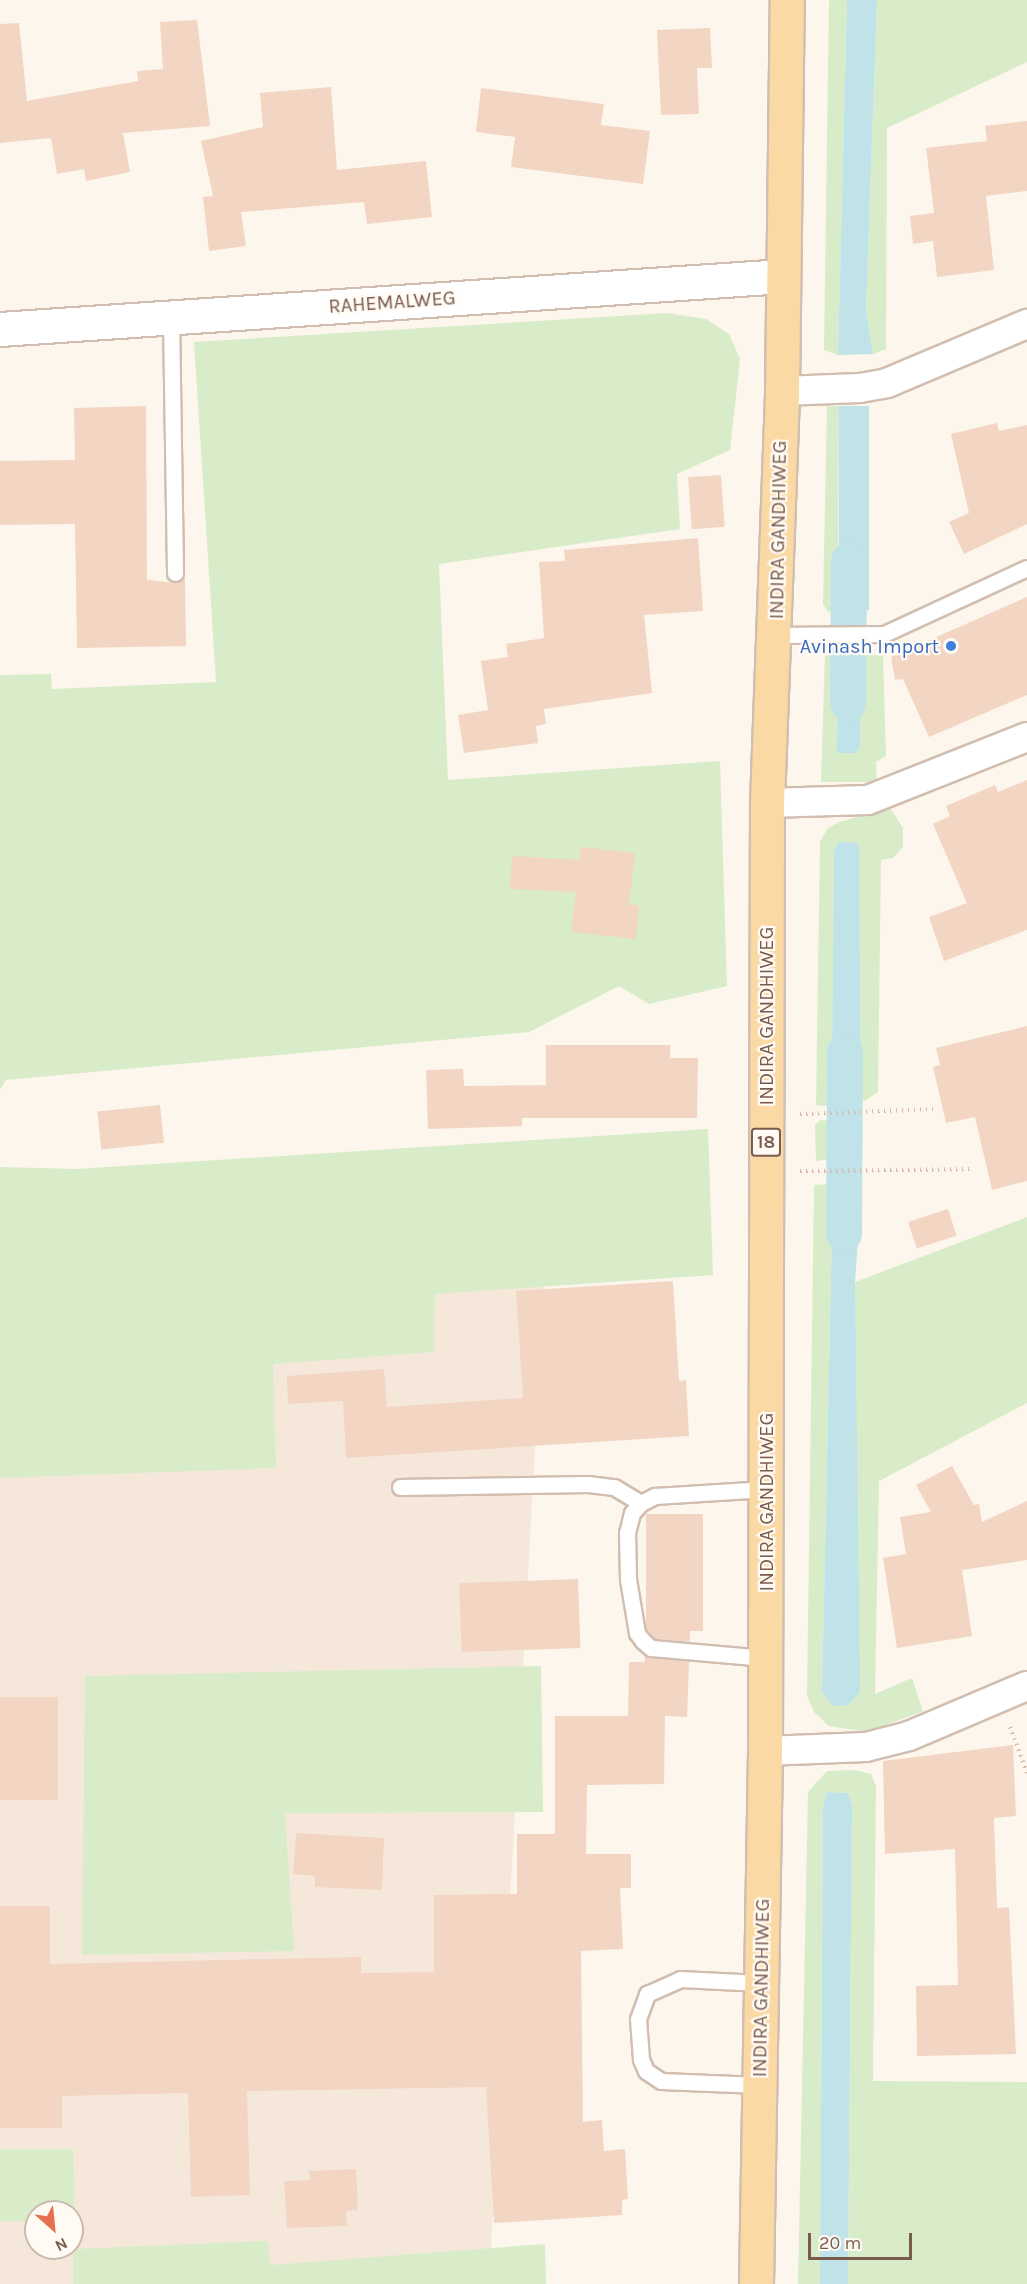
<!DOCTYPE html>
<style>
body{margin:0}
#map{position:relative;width:1027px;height:2284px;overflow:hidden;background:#fdf6ec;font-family:Karla,sans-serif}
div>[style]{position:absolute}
.residential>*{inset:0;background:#f5e8da}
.green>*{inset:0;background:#d8ecc9}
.water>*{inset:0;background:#bfe3e8;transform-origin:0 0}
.canal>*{height:36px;margin:-18px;padding:0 18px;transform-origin:18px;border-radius:18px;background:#bfe3e8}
.building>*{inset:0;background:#f3d5c3;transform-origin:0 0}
.path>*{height:4px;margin-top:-2px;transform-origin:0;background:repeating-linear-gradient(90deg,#d9b8a5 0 1.5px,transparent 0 6px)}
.roads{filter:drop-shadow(2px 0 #d1beb0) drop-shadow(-2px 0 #d1beb0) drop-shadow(0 2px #d1beb0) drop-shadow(0 -2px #d1beb0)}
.lane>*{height:15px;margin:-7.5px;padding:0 7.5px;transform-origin:7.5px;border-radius:7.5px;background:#fff}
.street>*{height:28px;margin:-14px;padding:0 14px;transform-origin:14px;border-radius:14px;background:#fff}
.secondary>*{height:33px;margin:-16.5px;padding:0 16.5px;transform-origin:16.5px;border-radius:16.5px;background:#fff}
.primary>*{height:33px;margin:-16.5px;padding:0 16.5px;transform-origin:16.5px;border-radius:16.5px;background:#fbd9a5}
.dots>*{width:16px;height:16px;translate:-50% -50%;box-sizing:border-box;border:3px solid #fffaf3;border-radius:50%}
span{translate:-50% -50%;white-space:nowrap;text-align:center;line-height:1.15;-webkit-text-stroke:4.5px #fffaf3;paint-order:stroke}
.shield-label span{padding:2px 4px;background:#fffaf3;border:2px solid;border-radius:4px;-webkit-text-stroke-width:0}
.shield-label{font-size:18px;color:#7a5c4d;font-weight:700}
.street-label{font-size:20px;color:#7a5c4d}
.shop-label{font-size:20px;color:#366cbe}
.right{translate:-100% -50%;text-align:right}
.north{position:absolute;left:24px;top:2200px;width:60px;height:60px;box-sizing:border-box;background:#fffaf3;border:2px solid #cabbb1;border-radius:50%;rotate:153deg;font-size:16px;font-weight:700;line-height:24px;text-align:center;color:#7a5c4d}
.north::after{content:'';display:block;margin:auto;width:21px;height:27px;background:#e76f51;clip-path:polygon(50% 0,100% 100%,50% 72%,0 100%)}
.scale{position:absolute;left:808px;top:2233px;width:104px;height:27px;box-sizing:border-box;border:3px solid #7a5c4d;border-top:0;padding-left:8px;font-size:18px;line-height:21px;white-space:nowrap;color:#7a5c4d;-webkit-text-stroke:4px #fffaf3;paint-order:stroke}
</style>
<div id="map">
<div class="residential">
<div style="clip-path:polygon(evenodd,552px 1139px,489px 2284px,0 2284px,0 1191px,552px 1139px,36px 2212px,72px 2212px,72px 2248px,36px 2248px,36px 2212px)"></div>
</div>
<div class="green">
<div style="clip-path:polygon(829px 0,847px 0,838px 355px,824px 350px)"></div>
<div style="clip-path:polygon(877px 0,1027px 0,1027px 62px,887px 128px,886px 349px,873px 354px,866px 310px)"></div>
<div style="clip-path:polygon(667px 313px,706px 319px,729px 334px,740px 359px,730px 450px,677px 474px,680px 529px,439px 564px,448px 780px,720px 761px,727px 986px,649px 1004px,619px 986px,529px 1032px,6px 1080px,0 1090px,0 675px,51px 674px,52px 689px,216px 682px,194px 342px)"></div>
<div style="clip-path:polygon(827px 406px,839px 406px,838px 610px,828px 612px,823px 604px)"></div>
<div style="clip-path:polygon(838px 653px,837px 753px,860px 746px,860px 654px,883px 656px,886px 756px,876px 762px,877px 782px,821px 782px,825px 654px)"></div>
<div style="clip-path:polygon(890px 808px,903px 828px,903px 847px,893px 858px,881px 860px,878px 1092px,865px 1101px,856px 1100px,861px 1091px,859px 852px,839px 842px,834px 851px,833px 1100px,827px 1106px,816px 1105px,820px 842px,828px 828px,839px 822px)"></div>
<div style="clip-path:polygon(821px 1120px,836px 1122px,830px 1127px,832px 1159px,816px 1161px,815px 1125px)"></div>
<div style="clip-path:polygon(708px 1129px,713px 1275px,435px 1294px,434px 1352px,273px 1364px,276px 1468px,0 1478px,0 1167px,76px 1169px)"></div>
<div style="clip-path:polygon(833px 1184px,822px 1692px,833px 1706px,855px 1494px,855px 1282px,1027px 1217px,1027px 1403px,879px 1481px,875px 1694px,912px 1678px,923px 1711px,867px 1732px,829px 1726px,814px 1712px,807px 1696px,814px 1185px)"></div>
<div style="clip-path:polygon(541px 1666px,543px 1812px,285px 1813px,294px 1951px,82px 1955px,85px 1676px)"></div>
<div style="clip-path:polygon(855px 1770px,871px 1774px,876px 1786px,873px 2081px,1027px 2082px,1027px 2284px,848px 2284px,852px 1805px,848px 1793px,828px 1792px,823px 1806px,820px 2284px,798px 2284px,808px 1792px,827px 1771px)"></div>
<div style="clip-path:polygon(0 2149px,73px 2149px,75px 2221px,72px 2221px,72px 2212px,36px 2212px,36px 2221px,0 2221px)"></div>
<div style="clip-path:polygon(267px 2241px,271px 2265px,545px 2244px,546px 2284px,73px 2284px,73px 2249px)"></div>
</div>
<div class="water">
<div style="clip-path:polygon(847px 0,877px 0,866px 310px,873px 354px,838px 355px)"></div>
<div style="left:839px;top:406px;width:30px;height:204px"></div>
<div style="clip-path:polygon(838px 653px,860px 654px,860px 746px,856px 753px,837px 753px)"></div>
<div style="clip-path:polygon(839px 842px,857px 843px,859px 852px,861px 1091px,856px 1100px,833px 1100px,832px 1090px,834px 851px)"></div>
<div style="clip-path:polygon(859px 1121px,861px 1160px,832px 1159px,830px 1126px,836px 1122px)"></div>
<div style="clip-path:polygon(833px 1184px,862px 1185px,855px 1282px,860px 1692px,848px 1705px,833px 1706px,822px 1692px)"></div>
<div style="clip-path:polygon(827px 1792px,848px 1793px,852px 1805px,848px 2284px,820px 2284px,823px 1806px)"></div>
</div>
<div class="canal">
<div style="left:848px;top:703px;width:142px;rotate:-89.6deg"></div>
<div style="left:844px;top:1234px;width:182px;rotate:-89.7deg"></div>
</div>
<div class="building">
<div style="clip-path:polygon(197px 20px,210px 126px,123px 133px,130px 172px,86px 181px,84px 169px,57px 174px,51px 138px,0 143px,0 24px,19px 23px,27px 101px,138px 81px,137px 71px,163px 69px,160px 22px)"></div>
<div style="clip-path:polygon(710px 28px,712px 68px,697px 68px,699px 114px,661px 115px,657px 30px)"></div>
<div style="clip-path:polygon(331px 87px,337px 170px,426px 161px,432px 217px,367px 224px,364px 202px,241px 212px,246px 246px,209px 251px,203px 197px,213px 196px,201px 141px,263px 127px,260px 93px)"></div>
<div style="clip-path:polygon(481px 88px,604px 104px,601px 125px,650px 131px,643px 184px,511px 167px,515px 137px,476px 132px)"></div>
<div style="clip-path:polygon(1027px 121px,1027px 191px,986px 196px,994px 270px,937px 277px,933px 241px,913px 244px,910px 216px,934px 213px,926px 148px,987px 141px,985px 126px)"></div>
<div style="clip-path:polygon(146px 406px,147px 580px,176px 583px,185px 579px,186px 646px,77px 648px,75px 524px,0 525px,0 461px,75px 460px,74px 408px)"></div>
<div style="clip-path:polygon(997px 423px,999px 431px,1027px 425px,1027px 524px,964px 554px,949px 522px,969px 513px,951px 434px)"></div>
<div style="left:721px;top:475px;width:52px;height:33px;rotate:86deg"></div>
<div style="clip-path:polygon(698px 538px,703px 611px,644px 615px,652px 693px,544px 709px,546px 724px,536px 726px,538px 743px,464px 753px,458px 715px,488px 710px,481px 661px,508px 657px,506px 644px,544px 638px,539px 562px,565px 561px,564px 550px)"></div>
<div style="clip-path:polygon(1027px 597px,1027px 695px,929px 737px,903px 679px,895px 680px,891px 657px)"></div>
<div style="clip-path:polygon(1027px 780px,1027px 930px,944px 961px,929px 917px,967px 903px,933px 824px,950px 816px,946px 806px,995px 785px,998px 792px)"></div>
<div style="clip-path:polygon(581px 847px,635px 853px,629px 905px,639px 905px,636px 939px,571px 932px,576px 892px,510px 889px,512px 856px,579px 860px)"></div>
<div style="clip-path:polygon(1027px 1026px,1027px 1181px,992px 1190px,975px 1117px,946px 1123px,933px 1067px,940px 1065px,936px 1048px)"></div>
<div style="clip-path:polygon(546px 1045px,670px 1045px,670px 1058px,698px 1058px,697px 1118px,522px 1118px,522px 1126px,428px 1129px,426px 1070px,463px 1069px,464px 1086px,546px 1085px)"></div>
<div style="left:160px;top:1105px;width:38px;height:63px;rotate:84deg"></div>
<div style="left:948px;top:1209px;width:28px;height:42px;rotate:72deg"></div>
<div style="clip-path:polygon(673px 1281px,679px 1381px,686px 1380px,689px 1436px,346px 1458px,343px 1401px,288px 1404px,287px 1376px,384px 1369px,387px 1407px,523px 1398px,516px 1291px)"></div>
<div style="clip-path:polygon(952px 1466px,974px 1505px,979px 1504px,982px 1522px,1027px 1501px,1027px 1560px,962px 1570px,972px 1636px,897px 1648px,883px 1558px,906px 1554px,900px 1517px,931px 1512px,916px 1485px)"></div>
<div style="clip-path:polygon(646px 1514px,703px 1514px,703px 1631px,690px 1631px,690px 1642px,655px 1639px,646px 1629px)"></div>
<div style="left:578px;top:1579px;width:69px;height:119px;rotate:88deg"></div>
<div style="clip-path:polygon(645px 1656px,689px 1661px,687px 1717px,665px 1716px,664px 1784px,587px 1785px,586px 1854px,631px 1854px,631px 1888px,620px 1888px,623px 1949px,581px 1951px,583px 2122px,602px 2120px,604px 2151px,625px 2149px,628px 2199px,622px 2200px,622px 2215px,494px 2223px,486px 2087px,247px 2091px,250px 2195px,191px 2197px,188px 2093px,62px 2096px,62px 2128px,0 2128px,0 1906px,50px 1906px,50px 1964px,361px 1957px,361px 1973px,434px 1972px,434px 1895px,517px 1894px,517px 1834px,555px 1834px,555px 1716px,628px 1716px,629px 1662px,645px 1662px)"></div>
<div style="left:0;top:1697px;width:58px;height:103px"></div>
<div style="clip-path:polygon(1013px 1745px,1016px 1816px,994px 1818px,997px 1908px,1009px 1907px,1016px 2054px,917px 2056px,916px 1986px,958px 1985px,955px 1849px,885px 1854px,883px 1761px)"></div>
<div style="clip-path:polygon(296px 1833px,384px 1838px,382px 1890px,315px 1887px,315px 1876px,293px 1874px)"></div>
<div style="clip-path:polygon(356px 2169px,358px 2210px,346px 2211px,347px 2226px,287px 2228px,284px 2181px,310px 2180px,309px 2171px)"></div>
</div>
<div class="path">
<div style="left:800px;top:1114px;width:133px;rotate:-2.2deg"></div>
<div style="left:800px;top:1171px;width:170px;rotate:-0.7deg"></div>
<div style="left:1010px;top:1727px;width:49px;rotate:69.7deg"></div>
</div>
<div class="roads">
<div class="lane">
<div style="left:171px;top:317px;width:256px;rotate:89.1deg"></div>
<div style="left:775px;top:635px;width:109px;rotate:-0.5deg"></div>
<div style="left:884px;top:634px;width:157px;rotate:-24.8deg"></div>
<div style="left:400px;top:1487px;width:188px;rotate:-0.9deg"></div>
<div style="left:588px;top:1484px;width:26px;rotate:7deg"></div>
<div style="left:614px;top:1487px;width:31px;rotate:31deg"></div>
<div style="left:765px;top:1658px;width:114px;rotate:-175deg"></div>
<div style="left:651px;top:1648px;width:11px;rotate:-139deg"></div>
<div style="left:643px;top:1641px;width:10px;rotate:-127deg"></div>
<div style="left:637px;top:1633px;width:55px;rotate:-99.5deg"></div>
<div style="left:628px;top:1579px;width:46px;rotate:-91.2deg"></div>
<div style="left:627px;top:1533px;width:21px;rotate:-76deg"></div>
<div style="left:632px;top:1513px;width:13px;rotate:-48deg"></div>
<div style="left:641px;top:1503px;width:16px;rotate:-27deg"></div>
<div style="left:655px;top:1496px;width:111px;rotate:-3.6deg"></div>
<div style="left:759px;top:2085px;width:98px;rotate:-177.7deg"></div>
<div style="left:661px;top:2081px;width:18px;rotate:-146deg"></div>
<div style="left:646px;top:2071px;width:13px;rotate:-113deg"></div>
<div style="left:641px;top:2059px;width:40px;rotate:-94.3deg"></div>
<div style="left:638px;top:2019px;width:27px;rotate:-70deg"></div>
<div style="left:647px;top:1994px;width:36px;rotate:-24deg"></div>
<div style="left:680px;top:1979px;width:81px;rotate:2.8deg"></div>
</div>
<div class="street">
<div style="left:782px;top:391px;width:78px;rotate:-2.2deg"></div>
<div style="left:860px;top:388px;width:27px;rotate:-10deg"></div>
<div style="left:887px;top:383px;width:152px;rotate:-22.9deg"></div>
<div style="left:767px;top:803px;width:101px;rotate:-1.7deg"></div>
<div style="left:868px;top:800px;width:171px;rotate:-21.6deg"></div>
<div style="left:765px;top:1751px;width:101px;rotate:-2.3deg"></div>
<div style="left:866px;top:1747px;width:44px;rotate:-14.3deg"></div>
<div style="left:909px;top:1736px;width:128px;rotate:-23deg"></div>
</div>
<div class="secondary">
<div style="left:0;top:329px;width:785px;rotate:-3.87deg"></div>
</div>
<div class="primary">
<div style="left:756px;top:2284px;width:533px;rotate:-89.03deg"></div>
<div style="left:765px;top:1751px;width:948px;rotate:-89.88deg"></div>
<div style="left:767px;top:803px;width:412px;rotate:-87.9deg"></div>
<div style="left:782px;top:391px;width:391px;rotate:-89.3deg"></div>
</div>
</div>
<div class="dots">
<div style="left:951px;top:646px;background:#3f7fe0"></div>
</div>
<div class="shield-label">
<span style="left:766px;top:1142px">18</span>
</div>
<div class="street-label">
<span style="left:392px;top:302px;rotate:-4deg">RAHEMALWEG</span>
<span style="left:778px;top:530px;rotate:-89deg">INDIRA GANDHIWEG</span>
<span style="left:766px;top:1016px;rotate:-90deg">INDIRA GANDHIWEG</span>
<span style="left:766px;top:1502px;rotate:-90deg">INDIRA GANDHIWEG</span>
<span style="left:761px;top:1988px;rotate:-89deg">INDIRA GANDHIWEG</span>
</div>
<div class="shop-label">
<span class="right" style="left:939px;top:646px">Avinash Import</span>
</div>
<div class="north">N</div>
<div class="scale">20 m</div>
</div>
